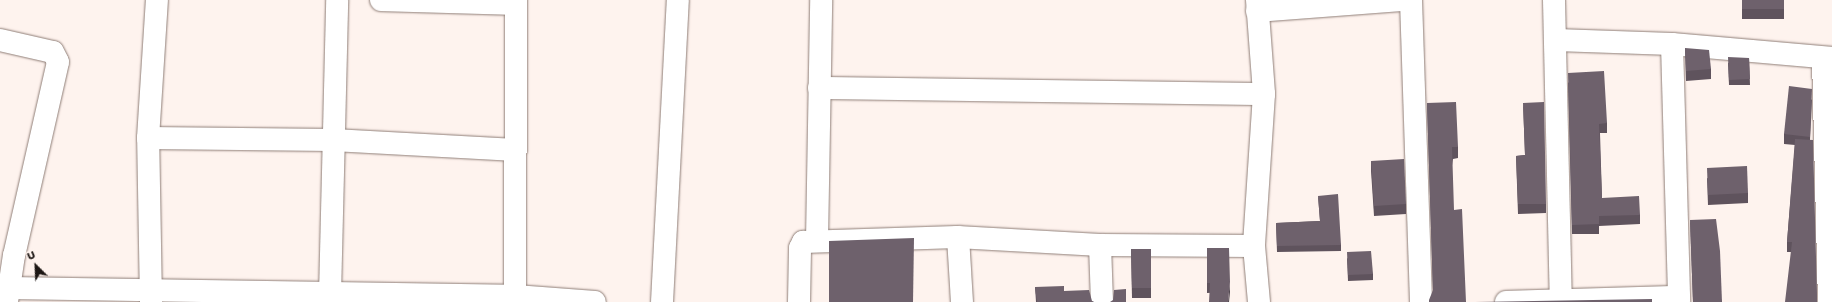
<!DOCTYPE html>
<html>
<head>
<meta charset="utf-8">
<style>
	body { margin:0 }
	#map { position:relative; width:1832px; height:302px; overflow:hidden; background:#fef3ee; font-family:Poppins,sans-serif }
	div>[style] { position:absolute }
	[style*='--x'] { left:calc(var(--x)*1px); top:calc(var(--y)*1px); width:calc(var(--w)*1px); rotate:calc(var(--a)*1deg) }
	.roads { filter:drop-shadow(0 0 1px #8f7e77) drop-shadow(0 0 1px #8f7e77) }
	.minor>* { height:22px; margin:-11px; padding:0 11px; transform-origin:11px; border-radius:11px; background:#fff }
	.wall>* { inset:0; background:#5f535d }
	.shaded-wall>* { inset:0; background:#4d444c }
	.building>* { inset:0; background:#6e616c }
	span { translate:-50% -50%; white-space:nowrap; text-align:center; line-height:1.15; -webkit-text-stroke:4px #fef3ee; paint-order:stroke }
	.north { position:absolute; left:16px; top:246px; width:40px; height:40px; -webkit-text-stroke:3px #fef3ee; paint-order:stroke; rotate:336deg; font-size:11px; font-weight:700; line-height:16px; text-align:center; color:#1d1714 }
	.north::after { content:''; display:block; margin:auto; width:14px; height:18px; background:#1d1714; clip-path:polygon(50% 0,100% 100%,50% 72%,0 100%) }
</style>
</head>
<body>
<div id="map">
	<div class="roads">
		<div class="minor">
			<div style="--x:381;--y:0;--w:135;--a:1.7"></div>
			<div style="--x:1257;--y:0;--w:94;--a:85.7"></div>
			<div style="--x:1264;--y:94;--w:152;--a:93.8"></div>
			<div style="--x:1254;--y:246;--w:56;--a:84.9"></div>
			<div style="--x:1411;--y:0;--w:302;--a:88.1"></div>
			<div style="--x:1554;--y:0;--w:301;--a:88.7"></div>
			<div style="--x:1257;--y:11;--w:147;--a:-4.3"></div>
			<div style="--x:0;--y:40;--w:54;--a:12.8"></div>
			<div style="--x:53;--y:52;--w:11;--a:63"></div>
			<div style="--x:58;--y:62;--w:198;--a:102.8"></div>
			<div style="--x:14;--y:255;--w:48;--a:98.5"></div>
			<div style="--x:1556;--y:40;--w:116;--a:2"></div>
			<div style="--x:1672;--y:44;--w:161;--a:5"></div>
			<div style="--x:1672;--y:44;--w:258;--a:88.4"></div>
			<div style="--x:1823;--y:58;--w:244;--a:88.6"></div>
			<div style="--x:819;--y:88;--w:445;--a:0.8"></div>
			<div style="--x:148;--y:138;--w:185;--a:0.6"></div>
			<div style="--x:333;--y:140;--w:183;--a:3.1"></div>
			<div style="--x:958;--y:237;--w:65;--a:86.5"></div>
			<div style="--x:817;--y:241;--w:241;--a:-89"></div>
			<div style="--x:1100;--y:245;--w:57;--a:88"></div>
			<div style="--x:8;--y:288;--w:507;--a:0.9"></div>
			<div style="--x:515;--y:296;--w:80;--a:4.3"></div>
			<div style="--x:330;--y:295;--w:295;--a:-88.6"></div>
			<div style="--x:151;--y:302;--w:164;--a:-91"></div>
			<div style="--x:148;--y:138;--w:138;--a:-86.3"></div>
			<div style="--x:515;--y:302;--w:302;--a:-89.8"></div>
			<div style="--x:662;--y:302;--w:302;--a:-87"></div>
			<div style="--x:799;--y:302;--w:54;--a:-88.9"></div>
			<div style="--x:800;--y:248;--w:7;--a:-63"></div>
			<div style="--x:803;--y:242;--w:154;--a:-1.9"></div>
			<div style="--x:957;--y:237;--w:143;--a:3.2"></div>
			<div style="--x:1100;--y:245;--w:154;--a:0.4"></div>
			<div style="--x:1506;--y:302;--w:173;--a:-1.7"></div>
		</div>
	</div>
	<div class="wall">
		<div style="clip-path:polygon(1742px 0,1784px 0,1784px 19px,1742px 19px)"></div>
		<div style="clip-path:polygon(1685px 48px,1711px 69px,1711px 79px,1686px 81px)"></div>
		<div style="clip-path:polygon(1749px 58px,1750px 85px,1729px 85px,1728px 63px)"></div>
		<div style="clip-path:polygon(1568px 82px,1607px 123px,1607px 133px,1600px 133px,1602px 198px,1640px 215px,1640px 224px,1599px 226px,1599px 234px,1572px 234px)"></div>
		<div style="clip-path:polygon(1812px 99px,1810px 140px,1817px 302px,1791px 252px,1787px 252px,1787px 242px,1795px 145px,1784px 144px,1784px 134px)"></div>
		<div style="clip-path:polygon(1427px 103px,1458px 147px,1458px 158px,1453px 159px,1433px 291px)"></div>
		<div style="clip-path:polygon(1523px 103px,1546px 204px,1546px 213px,1518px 214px,1516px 156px,1525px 155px)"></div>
		<div style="clip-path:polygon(1371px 161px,1406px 204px,1406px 214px,1374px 216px,1371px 171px)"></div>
		<div style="clip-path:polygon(1707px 178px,1748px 193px,1748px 203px,1708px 205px)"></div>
		<div style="clip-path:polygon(1318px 196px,1341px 245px,1341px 251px,1277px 252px,1276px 223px,1320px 221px)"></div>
		<div style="clip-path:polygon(1690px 220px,1722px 302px,1693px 302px)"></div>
		<div style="clip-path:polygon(1207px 248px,1230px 292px,1207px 293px)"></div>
		<div style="clip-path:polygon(1131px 249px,1151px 249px,1151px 298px,1132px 298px)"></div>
		<div style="clip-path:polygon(1347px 258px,1373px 274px,1373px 280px,1348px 281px)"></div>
		<div style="clip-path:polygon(1035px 287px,1064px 291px,1094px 302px,1036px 302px)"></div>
	</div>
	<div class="shaded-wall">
		<div style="clip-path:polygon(1230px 282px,1230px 292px,1229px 302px,1228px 302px)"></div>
	</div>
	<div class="building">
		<div style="clip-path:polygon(1742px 0,1784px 0,1784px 9px,1742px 9px)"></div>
		<div style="clip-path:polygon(1685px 48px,1709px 50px,1711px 69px,1686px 71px)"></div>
		<div style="clip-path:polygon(1728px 57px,1749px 58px,1750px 79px,1729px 80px)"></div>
		<div style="clip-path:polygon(1604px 71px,1607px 123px,1599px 124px,1602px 198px,1639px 196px,1640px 215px,1599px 216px,1599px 224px,1572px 225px,1568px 73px)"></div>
		<div style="clip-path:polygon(1789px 86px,1812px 89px,1810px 137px,1784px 134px)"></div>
		<div style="clip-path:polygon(1456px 102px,1458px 147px,1452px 147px,1454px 210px,1462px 209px,1466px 302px,1429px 302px,1429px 300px,1433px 290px,1427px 103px)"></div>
		<div style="clip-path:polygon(1544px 102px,1546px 204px,1518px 204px,1516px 156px,1525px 155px,1523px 103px)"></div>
		<div style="clip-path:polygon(1795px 139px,1813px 140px,1817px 296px,1817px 302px,1785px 302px,1792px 242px,1787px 242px)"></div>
		<div style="clip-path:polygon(1404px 159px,1406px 204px,1374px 206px,1371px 161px)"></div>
		<div style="clip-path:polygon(1747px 166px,1748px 193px,1708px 195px,1707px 168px)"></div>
		<div style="clip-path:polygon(1338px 194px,1341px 245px,1277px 246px,1276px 223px,1320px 221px,1318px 196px)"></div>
		<div style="clip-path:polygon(1716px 219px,1720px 251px,1722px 302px,1693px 302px,1690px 220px)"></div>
		<div style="clip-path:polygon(914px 238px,913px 302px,829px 302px,829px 241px)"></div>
		<div style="clip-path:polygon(1207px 248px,1229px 248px,1230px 282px,1228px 302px,1209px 302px,1210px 283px,1207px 283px)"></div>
		<div style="clip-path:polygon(1131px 249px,1151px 249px,1151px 288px,1132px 288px)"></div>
		<div style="clip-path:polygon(1371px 251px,1373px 274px,1348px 275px,1347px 252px)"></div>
		<div style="clip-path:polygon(1064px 286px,1064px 291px,1089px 290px,1092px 301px,1094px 302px,1037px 302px,1035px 287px)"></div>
		<div style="clip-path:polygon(1126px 289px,1126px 302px,1110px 302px,1113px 300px,1114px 290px)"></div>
		<div style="clip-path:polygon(1652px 299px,1652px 302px,1475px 302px)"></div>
	</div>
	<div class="north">U</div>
</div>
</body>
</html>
